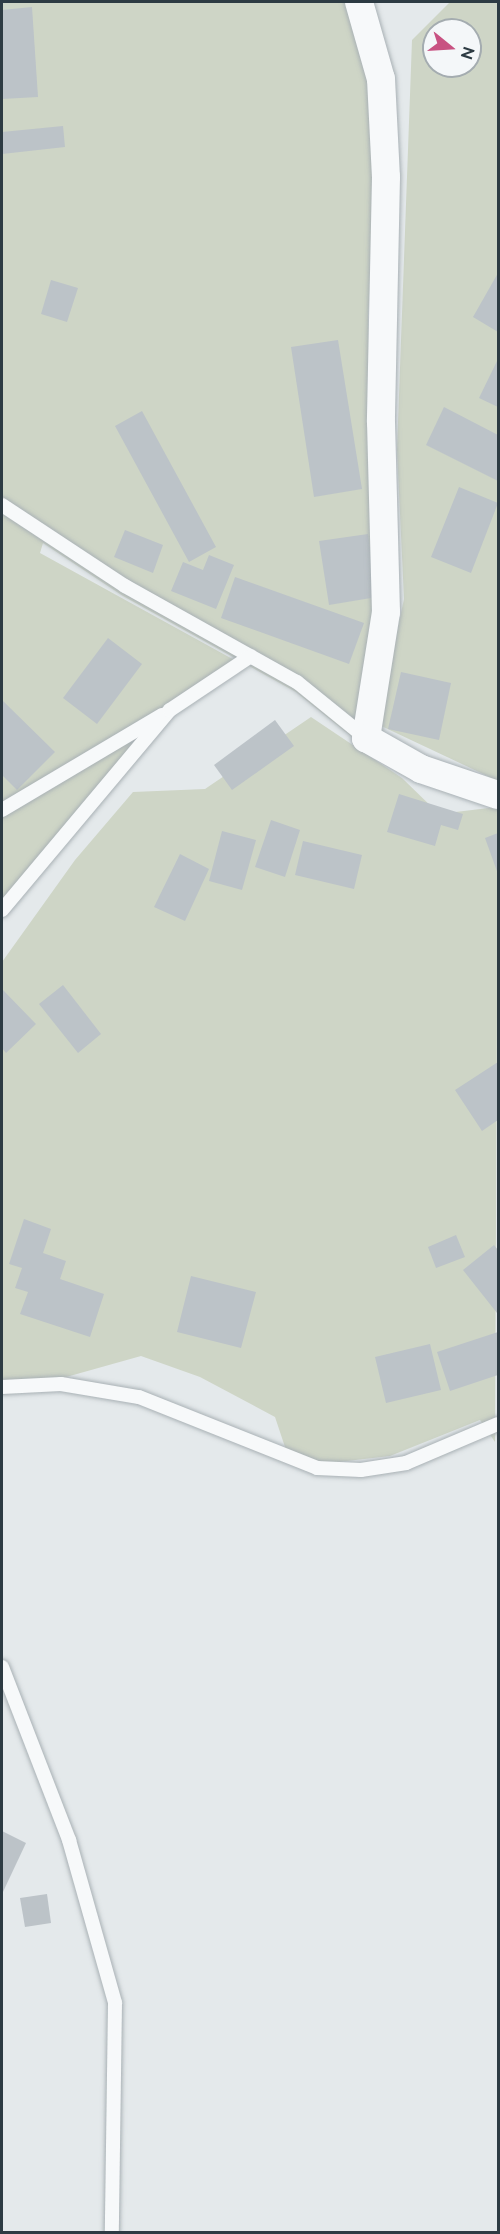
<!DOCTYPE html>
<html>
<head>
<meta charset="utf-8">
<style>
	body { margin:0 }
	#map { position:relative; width:500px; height:2234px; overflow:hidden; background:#e4e9eb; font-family:Raleway,sans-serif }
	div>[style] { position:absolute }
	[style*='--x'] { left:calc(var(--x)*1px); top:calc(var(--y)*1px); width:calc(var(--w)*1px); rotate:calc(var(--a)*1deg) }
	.green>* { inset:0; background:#ced5c6 }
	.building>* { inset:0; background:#bcc3c8 }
	.roads { filter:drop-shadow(0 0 2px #a9b1b5) drop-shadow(0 0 2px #a9b1b5) }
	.lane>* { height:14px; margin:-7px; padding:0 7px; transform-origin:7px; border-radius:7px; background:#f7f9fa }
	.street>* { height:28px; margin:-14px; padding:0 14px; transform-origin:14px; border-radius:14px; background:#f7f9fa }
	span { translate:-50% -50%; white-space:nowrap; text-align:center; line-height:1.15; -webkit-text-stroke:5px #f4f7f9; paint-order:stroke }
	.frame { position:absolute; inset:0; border:3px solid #2d3b43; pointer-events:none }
	.north { position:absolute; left:422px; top:18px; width:60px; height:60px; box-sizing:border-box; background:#f4f7f9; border:2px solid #a4acb0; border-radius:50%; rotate:108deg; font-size:16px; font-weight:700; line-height:24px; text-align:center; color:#2d3b43 }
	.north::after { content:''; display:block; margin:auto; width:21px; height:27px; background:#c85282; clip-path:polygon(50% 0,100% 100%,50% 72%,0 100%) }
</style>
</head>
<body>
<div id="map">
	<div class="green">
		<div style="clip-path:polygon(2px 2px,352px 2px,388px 52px,368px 316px,381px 608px,357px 741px,296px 692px,123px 596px,43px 543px,40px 553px,247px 667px,145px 731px,2px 903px)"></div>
		<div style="clip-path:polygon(evenodd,450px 2px,498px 2px,498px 781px,377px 724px,404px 599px,397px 450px,412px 40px,450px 2px,434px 30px,470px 30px,470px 66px,434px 66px,434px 30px)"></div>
		<div style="clip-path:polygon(311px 717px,402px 778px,439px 814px,497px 807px,498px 797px,495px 1442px,480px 1420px,390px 1456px,321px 1464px,288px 1456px,275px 1417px,200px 1377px,141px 1356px,2px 1395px,2px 962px,75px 860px,133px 792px,205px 789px)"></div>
	</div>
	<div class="building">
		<div style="clip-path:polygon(32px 7px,38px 97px,2px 99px,2px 10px)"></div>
		<div style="clip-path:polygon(63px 126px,65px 147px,2px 154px,2px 132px)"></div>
		<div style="clip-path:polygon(498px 273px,498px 332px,473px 317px)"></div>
		<div style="clip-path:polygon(51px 280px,78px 288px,67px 322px,41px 314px)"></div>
		<div style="clip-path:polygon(338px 340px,362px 489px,314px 497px,291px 347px)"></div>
		<div style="clip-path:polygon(498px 359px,498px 407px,479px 398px)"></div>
		<div style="clip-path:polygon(444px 407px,498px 435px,498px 481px,426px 445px)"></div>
		<div style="clip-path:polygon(142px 411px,216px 547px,189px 562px,115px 426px)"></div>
		<div style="clip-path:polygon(459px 487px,498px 503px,471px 573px,431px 557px)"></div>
		<div style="clip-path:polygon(125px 530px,163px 545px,153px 573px,114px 557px)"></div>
		<div style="clip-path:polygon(368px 534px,377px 597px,329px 605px,319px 541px)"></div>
		<div style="clip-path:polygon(209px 555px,234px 565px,216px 609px,171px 591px,183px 562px,203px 570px)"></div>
		<div style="clip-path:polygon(235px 577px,364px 623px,349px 664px,221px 618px)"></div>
		<div style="clip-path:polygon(108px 638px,142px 664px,97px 724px,63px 698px)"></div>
		<div style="clip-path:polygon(401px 672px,451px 683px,439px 740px,388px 729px)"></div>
		<div style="clip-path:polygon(2px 700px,55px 752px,17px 790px,2px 775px)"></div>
		<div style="clip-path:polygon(275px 720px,294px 746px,232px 790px,214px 765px)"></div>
		<div style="clip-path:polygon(399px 794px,463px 814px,458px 830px,441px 825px,435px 846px,387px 832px)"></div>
		<div style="clip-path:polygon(271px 820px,300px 830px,285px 877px,255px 867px)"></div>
		<div style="clip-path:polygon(222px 831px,256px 840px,242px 890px,209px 881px)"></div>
		<div style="clip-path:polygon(498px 833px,498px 874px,485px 838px)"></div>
		<div style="clip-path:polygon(303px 841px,362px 855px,354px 889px,295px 875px)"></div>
		<div style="clip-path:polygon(180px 854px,209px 869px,185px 921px,154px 907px)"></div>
		<div style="clip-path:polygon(63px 985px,101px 1034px,78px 1053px,39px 1004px)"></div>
		<div style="clip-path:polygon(2px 989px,36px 1024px,6px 1053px,2px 1048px)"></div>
		<div style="clip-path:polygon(498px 1062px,498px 1120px,482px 1131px,455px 1090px)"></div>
		<div style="clip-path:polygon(24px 1219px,51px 1229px,43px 1253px,66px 1261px,60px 1279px,104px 1294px,90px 1337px,20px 1314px,28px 1292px,15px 1288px,22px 1268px,9px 1264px)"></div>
		<div style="clip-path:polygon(456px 1235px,465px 1257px,436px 1268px,428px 1247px)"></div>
		<div style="clip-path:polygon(494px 1245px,498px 1250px,497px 1313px,463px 1270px)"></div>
		<div style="clip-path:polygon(191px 1276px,256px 1292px,241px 1348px,177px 1332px)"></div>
		<div style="clip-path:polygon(498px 1332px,498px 1375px,450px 1391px,437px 1352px)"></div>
		<div style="clip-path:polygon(430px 1344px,441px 1390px,386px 1403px,375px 1357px)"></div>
		<div style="clip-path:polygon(2px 1831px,26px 1843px,2px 1894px)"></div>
		<div style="clip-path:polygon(47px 1894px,51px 1923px,25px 1927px,20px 1898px)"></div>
	</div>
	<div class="roads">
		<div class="lane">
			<div style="--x:2;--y:505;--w:147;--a:33.4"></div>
			<div style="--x:125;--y:586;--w:197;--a:29.2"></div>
			<div style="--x:297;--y:682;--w:89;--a:39.1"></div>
			<div style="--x:2;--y:810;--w:186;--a:-30.7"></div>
			<div style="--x:2;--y:910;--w:261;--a:-50"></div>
			<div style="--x:170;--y:710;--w:97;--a:-33.7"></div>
			<div style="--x:2;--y:1387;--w:59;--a:-2.9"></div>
			<div style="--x:61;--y:1384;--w:79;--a:9.5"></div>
			<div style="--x:139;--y:1397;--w:192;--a:21.7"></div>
			<div style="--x:317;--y:1468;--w:44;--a:2.6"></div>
			<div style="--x:361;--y:1470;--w:46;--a:-8.8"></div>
			<div style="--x:406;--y:1463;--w:100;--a:-23"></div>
			<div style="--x:2;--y:1667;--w:186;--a:68.8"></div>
			<div style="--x:69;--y:1840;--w:169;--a:74.2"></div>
			<div style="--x:115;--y:2003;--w:229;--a:90.8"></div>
		</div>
		<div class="street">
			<div style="--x:359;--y:2;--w:80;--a:74.1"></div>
			<div style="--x:381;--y:79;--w:98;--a:87.1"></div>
			<div style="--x:386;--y:177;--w:245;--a:91.2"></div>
			<div style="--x:381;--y:422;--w:190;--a:88.5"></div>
			<div style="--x:386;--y:612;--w:128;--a:99"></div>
			<div style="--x:366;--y:738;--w:63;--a:29.4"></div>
			<div style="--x:421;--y:769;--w:81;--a:18.7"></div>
		</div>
	</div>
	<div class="frame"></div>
	<div class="north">N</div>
</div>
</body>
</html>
